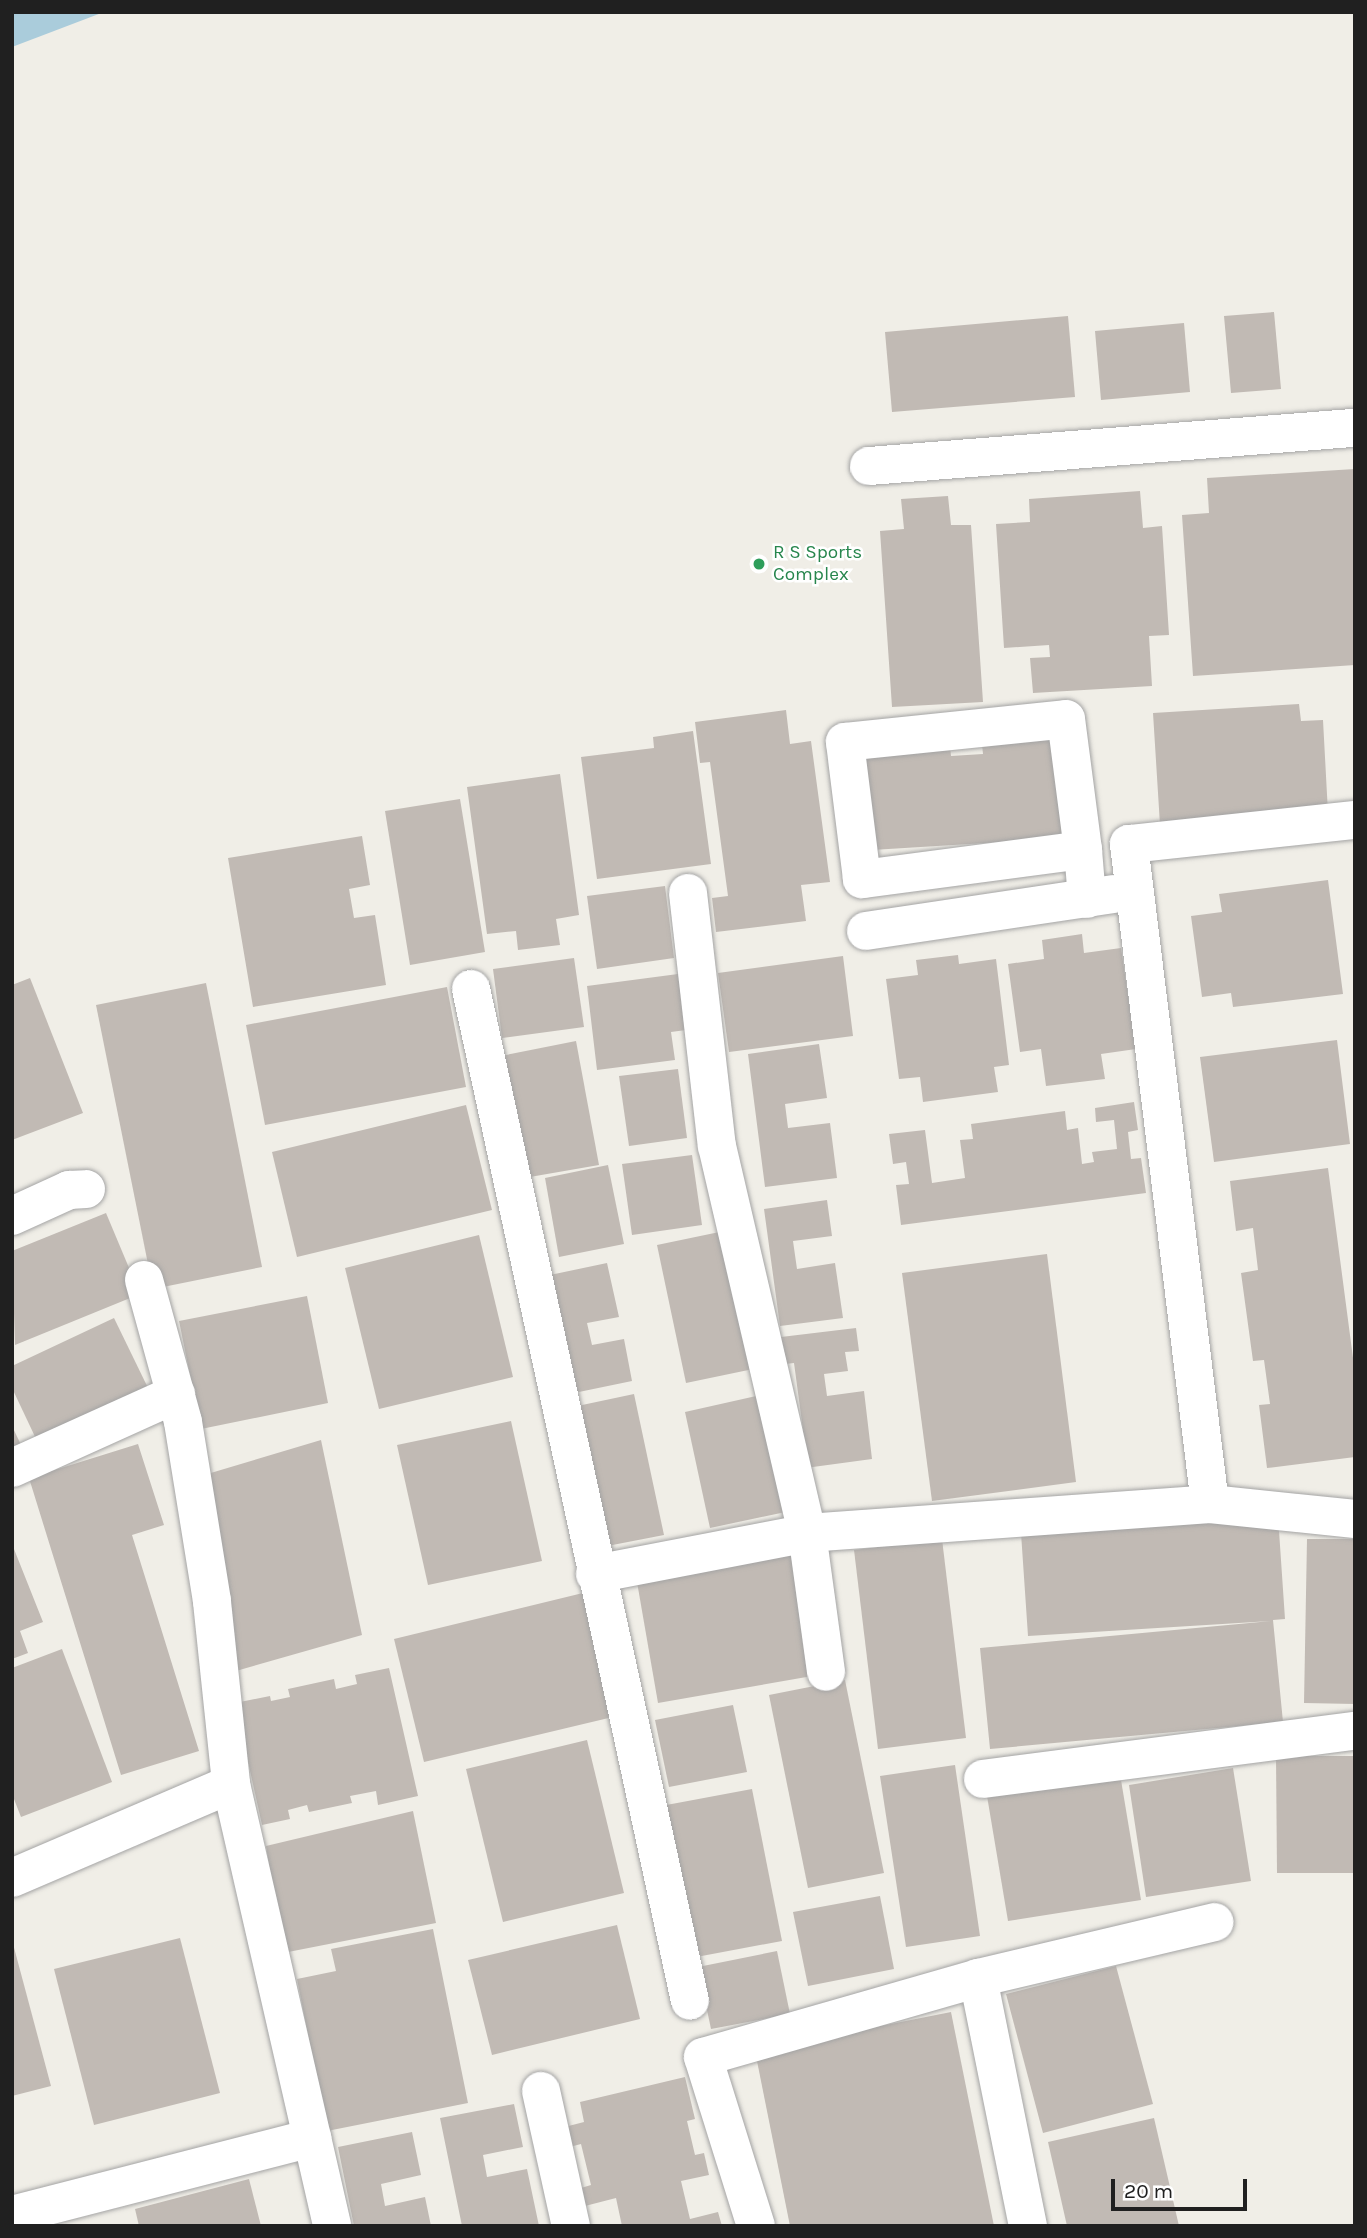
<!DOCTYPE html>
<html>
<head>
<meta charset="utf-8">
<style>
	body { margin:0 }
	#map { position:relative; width:1367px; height:2238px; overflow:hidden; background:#f0eee7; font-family:Karla,sans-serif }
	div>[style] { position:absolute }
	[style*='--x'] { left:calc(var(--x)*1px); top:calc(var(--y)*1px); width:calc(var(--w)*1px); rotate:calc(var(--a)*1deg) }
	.water>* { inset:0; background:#aaccdb }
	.building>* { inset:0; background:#c1bab4 }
	.roads { filter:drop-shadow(0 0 2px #a4a4a4) drop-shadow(0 0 2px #a4a4a4) }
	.minor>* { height:38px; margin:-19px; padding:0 19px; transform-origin:19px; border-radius:19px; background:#fff }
	.dots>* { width:19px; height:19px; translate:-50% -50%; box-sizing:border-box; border:4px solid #fff; border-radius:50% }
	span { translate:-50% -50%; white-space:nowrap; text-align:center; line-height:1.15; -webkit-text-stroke:5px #fff; paint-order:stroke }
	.leisure-label { font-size:19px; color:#27864d }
	.left { translate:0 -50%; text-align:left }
	.frame { position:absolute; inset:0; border:14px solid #202020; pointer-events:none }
	.scale { position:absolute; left:1111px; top:2179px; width:136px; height:32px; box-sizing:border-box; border:4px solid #202020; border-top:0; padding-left:9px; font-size:21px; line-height:24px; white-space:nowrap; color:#202020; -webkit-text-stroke:5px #fff; paint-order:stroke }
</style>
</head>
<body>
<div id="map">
	<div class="water">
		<div style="clip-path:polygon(12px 12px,104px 12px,12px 47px)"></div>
	</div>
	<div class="building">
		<div style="clip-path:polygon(1274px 312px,1281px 389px,1231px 393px,1224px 316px)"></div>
		<div style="clip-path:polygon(1068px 316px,1075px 397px,892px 412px,885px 332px)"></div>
		<div style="clip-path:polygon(1184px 323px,1190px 392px,1101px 400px,1095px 331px)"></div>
		<div style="clip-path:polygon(1355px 469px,1355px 665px,1193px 676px,1182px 515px,1209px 513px,1207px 478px)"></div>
		<div style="clip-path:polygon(1140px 491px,1143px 528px,1162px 526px,1169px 635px,1149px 636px,1152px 686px,1033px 693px,1030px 658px,1050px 657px,1049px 645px,1004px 648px,996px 524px,1030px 522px,1029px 499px)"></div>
		<div style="clip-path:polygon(948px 496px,951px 525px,971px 525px,983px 702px,892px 707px,880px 531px,904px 529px,901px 499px)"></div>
		<div style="clip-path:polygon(1299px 704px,1301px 721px,1323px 720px,1328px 813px,1160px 825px,1153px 713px)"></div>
		<div style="clip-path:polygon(786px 710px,790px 744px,811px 741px,830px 882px,801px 885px,806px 921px,716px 932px,712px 898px,728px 896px,710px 762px,700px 763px,695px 722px)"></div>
		<div style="clip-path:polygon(1057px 730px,1064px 838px,872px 850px,865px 743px,949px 737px,951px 756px,983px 754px,981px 735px)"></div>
		<div style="clip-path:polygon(693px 731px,711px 864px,597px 879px,581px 757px,654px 748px,653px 737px)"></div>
		<div style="clip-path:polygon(560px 774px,579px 915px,556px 919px,560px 945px,518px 950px,516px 931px,487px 934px,467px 787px)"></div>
		<div style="clip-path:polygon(460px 799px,485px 952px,410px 965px,385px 811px)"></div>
		<div style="clip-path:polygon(362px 836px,370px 885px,349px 889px,354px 918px,375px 915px,386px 985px,253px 1007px,228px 858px)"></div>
		<div style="clip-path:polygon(1328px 880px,1343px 994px,1233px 1007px,1231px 993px,1202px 997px,1191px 916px,1222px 912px,1219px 894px)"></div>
		<div style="clip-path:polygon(665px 886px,674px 958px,597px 969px,587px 896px)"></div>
		<div style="clip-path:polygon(1082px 934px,1084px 953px,1121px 948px,1136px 1049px,1101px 1054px,1105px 1079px,1046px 1086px,1041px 1049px,1020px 1052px,1008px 964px,1044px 959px,1042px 940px)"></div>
		<div style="clip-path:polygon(958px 955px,959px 964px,996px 959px,1009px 1065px,994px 1067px,998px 1092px,923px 1102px,920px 1077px,899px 1079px,886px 979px,918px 975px,916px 960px)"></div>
		<div style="clip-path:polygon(843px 956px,853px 1036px,729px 1052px,718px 973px)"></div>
		<div style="clip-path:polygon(574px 958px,584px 1027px,502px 1038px,493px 969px)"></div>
		<div style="clip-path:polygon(678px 974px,686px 1030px,671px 1032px,675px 1060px,597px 1070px,587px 986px)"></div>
		<div style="clip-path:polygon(30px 978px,83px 1113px,12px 1140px,12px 985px)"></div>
		<div style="clip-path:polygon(206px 983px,262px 1267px,153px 1289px,96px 1005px)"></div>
		<div style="clip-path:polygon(447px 987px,466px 1087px,265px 1125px,246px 1025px)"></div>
		<div style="clip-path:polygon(1337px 1040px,1350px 1144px,1214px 1162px,1200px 1057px)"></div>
		<div style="clip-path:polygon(576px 1041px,599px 1165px,524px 1178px,501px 1056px)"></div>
		<div style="clip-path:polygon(819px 1044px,827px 1098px,785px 1104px,788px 1128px,830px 1123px,837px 1178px,765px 1187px,748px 1054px)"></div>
		<div style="clip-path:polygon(678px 1069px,687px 1138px,629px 1146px,619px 1076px)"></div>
		<div style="clip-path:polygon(1134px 1102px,1138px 1130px,1128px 1132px,1131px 1159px,1141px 1158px,1146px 1193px,901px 1225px,896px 1185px,909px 1184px,906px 1162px,893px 1164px,889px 1134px,925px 1130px,932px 1183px,965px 1178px,960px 1140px,973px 1139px,971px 1124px,1065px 1111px,1067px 1130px,1078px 1128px,1082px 1164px,1094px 1162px,1092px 1152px,1117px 1149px,1114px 1120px,1096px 1122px,1095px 1108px)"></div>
		<div style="clip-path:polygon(466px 1105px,492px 1210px,297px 1257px,272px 1152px)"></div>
		<div style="clip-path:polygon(692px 1155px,702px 1225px,632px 1235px,622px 1164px)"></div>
		<div style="clip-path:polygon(608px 1165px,624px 1244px,559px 1257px,545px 1178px)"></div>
		<div style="clip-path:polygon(1328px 1168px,1355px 1373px,1355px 1457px,1267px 1468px,1259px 1405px,1270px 1404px,1264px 1360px,1253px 1361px,1241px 1273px,1258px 1270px,1253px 1228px,1236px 1231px,1230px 1181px)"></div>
		<div style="clip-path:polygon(827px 1200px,832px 1236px,793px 1241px,797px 1269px,835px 1263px,843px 1318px,780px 1326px,764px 1209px)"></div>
		<div style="clip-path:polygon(106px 1213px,140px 1294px,15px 1345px,12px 1251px)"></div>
		<div style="clip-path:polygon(729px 1230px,758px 1368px,686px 1383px,657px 1245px)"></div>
		<div style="clip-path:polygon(479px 1235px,513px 1377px,379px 1409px,345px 1268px)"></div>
		<div style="clip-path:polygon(1047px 1254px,1076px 1482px,932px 1501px,902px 1273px)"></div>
		<div style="clip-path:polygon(607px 1263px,619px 1317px,587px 1323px,592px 1345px,624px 1339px,632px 1381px,574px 1393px,550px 1275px)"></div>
		<div style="clip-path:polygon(307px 1296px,328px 1403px,201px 1429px,179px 1321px)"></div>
		<div style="clip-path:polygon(114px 1318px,149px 1390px,38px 1443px,12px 1388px,12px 1366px)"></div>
		<div style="clip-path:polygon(856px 1328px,859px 1351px,845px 1352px,848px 1371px,824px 1374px,827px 1396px,864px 1391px,872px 1459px,798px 1469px,803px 1430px,794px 1363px,785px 1364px,781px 1337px)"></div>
		<div style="clip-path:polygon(770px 1393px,795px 1510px,710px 1528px,685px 1412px)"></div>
		<div style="clip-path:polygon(634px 1394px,664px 1535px,597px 1548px,568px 1408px)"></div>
		<div style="clip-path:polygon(511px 1421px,542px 1561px,428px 1585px,397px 1445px)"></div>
		<div style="clip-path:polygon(12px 1426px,22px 1447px,12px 1451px)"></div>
		<div style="clip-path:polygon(321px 1440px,362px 1635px,236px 1671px,204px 1475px)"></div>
		<div style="clip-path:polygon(138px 1444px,164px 1525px,132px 1535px,199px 1751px,121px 1775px,29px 1478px)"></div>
		<div style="clip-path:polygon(1278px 1516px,1285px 1619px,1273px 1620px,1283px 1722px,990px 1749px,980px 1648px,1271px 1621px,1028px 1636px,1021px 1533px)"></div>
		<div style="clip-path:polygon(942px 1539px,966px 1738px,878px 1749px,854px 1550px)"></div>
		<div style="clip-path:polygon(1307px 1539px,1355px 1539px,1355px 1704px,1304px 1703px)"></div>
		<div style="clip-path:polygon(12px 1544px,43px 1622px,20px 1631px,28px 1653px,12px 1659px)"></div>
		<div style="clip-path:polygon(797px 1554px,818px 1675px,658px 1703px,637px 1582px)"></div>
		<div style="clip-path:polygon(587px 1592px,617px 1716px,424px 1762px,394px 1639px)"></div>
		<div style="clip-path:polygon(62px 1649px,112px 1782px,21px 1817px,12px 1794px,12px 1668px)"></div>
		<div style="clip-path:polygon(389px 1668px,418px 1796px,378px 1805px,376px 1791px,350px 1796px,352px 1803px,309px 1812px,307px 1805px,288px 1810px,290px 1819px,262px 1825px,235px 1703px,270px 1696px,271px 1701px,290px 1697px,288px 1689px,334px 1679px,336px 1689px,357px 1684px,355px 1675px)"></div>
		<div style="clip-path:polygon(845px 1680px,884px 1873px,808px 1888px,769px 1695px)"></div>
		<div style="clip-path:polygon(733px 1705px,747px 1772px,669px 1787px,655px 1720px)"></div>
		<div style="clip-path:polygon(587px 1740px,624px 1893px,503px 1922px,466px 1769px)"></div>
		<div style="clip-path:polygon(1276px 1756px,1355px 1756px,1355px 1873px,1277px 1873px)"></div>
		<div style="clip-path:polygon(955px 1765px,980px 1936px,906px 1947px,880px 1776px)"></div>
		<div style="clip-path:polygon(1233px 1768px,1251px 1881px,1146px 1897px,1129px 1785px)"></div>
		<div style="clip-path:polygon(1120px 1774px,1141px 1900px,1008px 1921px,987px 1796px)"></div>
		<div style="clip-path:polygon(752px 1789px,782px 1941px,691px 1958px,661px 1806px)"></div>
		<div style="clip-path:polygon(413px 1811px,436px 1923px,283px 1953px,266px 1846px)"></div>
		<div style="clip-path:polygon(880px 1896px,894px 1969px,808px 1986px,793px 1912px)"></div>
		<div style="clip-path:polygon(617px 1925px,640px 2019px,492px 2055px,468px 1960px)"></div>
		<div style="clip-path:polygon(433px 1929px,468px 2103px,327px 2131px,297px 1979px,336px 1971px,331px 1949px)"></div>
		<div style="clip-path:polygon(180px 1938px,220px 2093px,94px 2125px,54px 1969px)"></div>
		<div style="clip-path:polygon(12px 1940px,51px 2086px,12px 2096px)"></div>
		<div style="clip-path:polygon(777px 1951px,790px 2014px,711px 2029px,698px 1967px)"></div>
		<div style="clip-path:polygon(1116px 1966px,1153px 2104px,1043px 2133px,1006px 1994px)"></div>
		<div style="clip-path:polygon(951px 2012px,994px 2226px,790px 2226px,755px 2051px)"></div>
		<div style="clip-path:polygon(685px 2077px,695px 2119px,687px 2121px,695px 2155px,704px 2153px,709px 2175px,681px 2181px,690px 2219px,718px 2212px,722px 2226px,622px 2226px,616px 2198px,585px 2206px,581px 2188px,591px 2185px,581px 2144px,558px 2150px,553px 2130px,584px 2122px,580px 2102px)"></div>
		<div style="clip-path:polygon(514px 2104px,523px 2147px,483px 2155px,487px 2177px,527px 2169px,539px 2226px,462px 2226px,440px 2118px)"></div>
		<div style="clip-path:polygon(1154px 2118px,1179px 2226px,1067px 2226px,1048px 2142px)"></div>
		<div style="clip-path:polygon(412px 2132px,421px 2175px,381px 2184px,385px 2206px,425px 2197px,431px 2226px,354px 2226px,338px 2147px)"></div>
		<div style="clip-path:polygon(249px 2179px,261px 2226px,139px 2226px,135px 2209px)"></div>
	</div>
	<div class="roads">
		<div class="minor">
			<div style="--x:869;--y:466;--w:487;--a:-4.5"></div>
			<div style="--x:1083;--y:850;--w:223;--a:172.5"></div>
			<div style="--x:862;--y:879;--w:138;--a:-97.1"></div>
			<div style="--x:845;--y:742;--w:222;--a:-5.9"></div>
			<div style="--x:1066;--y:719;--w:132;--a:82.6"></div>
			<div style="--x:1083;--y:850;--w:49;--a:85.3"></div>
			<div style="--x:688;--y:893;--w:255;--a:83.5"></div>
			<div style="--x:717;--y:1146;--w:397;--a:76.9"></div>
			<div style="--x:807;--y:1533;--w:140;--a:82.2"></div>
			<div style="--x:866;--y:931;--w:250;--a:-8.5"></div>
			<div style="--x:471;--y:989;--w:1035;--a:77.79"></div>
			<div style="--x:12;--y:1216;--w:63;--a:-24.5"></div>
			<div style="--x:69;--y:1190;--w:17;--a:-3"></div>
			<div style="--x:144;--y:1280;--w:147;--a:74.6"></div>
			<div style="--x:183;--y:1422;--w:182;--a:80.8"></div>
			<div style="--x:212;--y:1602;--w:183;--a:84"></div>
			<div style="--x:231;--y:1784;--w:453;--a:77.1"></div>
			<div style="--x:12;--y:1468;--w:180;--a:-24.3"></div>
			<div style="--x:1210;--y:1504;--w:665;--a:-97"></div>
			<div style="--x:1129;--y:844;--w:227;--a:-6.1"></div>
			<div style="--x:595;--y:1574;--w:216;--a:-10.9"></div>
			<div style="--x:807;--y:1533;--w:404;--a:-4.1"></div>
			<div style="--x:1210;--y:1504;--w:146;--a:5.9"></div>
			<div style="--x:983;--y:1779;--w:375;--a:-7.4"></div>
			<div style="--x:12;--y:1878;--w:238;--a:-23.2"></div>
			<div style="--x:978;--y:1978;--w:253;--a:78.6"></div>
			<div style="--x:541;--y:2091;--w:138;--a:77.5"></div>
			<div style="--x:12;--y:2215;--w:310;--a:-14.4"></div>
			<div style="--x:756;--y:2226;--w:177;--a:-107.4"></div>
			<div style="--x:703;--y:2057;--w:286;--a:-16"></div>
			<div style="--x:978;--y:1978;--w:243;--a:-13.3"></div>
		</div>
	</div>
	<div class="dots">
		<div style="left:759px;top:564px;background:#2e9e5b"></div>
	</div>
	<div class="leisure-label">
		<span class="left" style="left:773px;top:564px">R S Sports<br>Complex</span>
	</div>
	<div class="frame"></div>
	<div class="scale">20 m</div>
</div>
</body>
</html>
